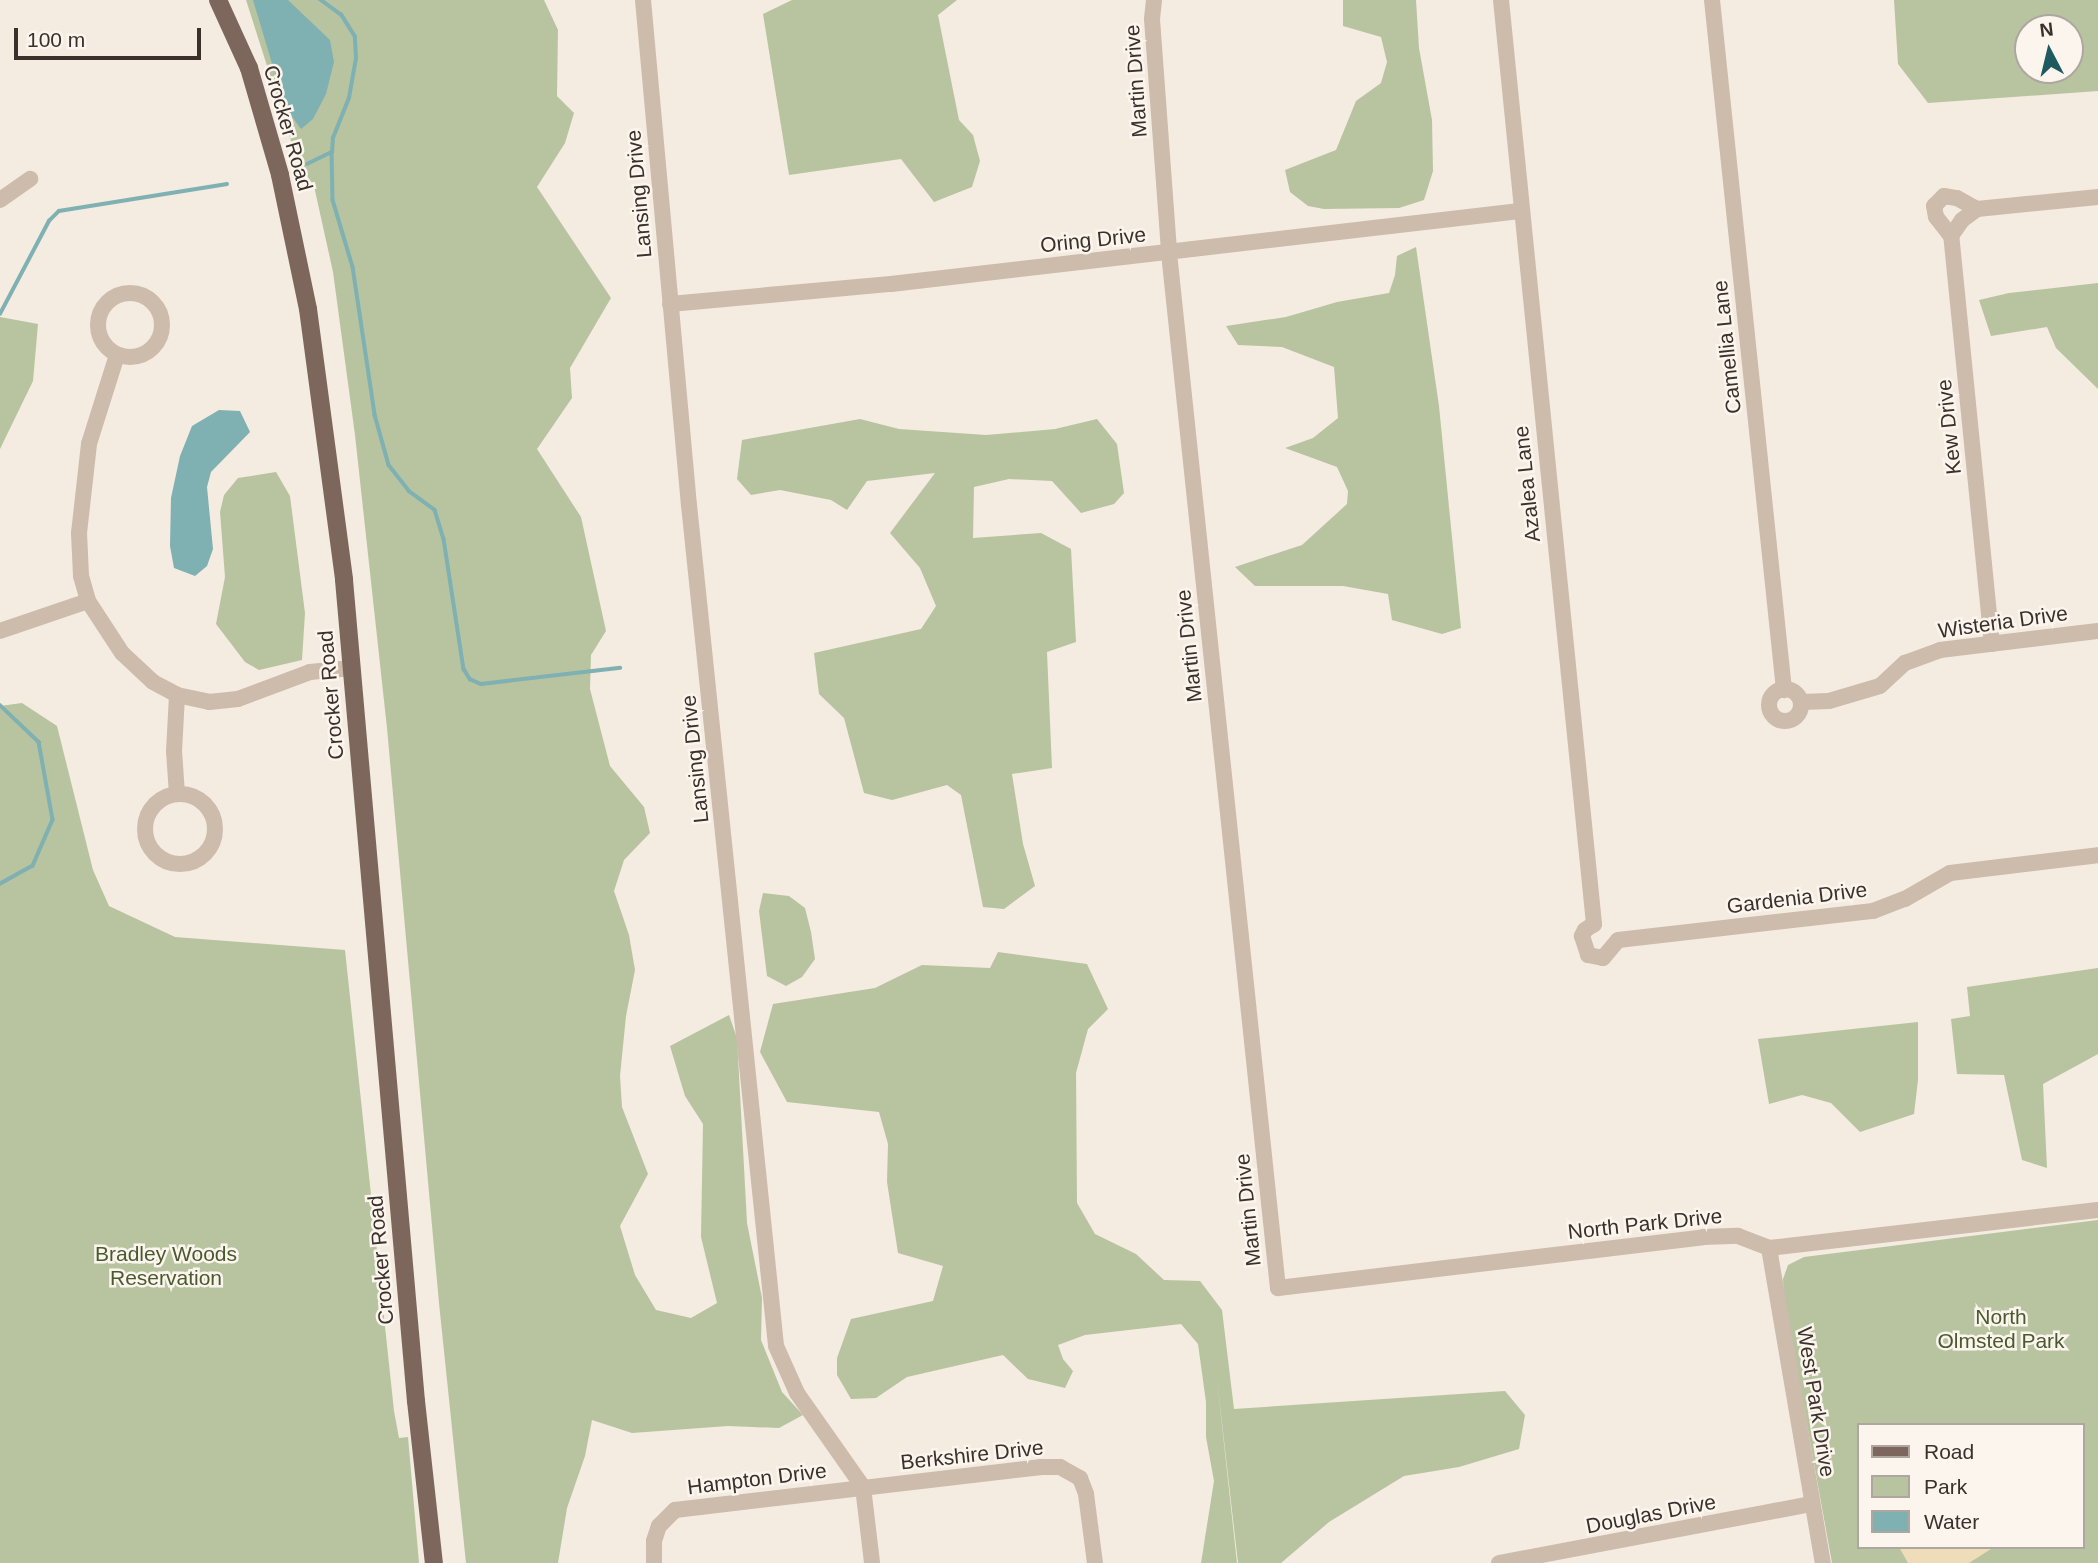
<!DOCTYPE html>
<html>
<head>
<meta charset="utf-8">
<style>
	body { margin:0 }
	#map { position:relative; width:2098px; height:1563px; overflow:hidden; background:#f4ebe1; font-family:Helvetica,sans-serif }
	div>[style] { position:absolute }
	[style*='--x'] { left:calc(var(--x)*1px); top:calc(var(--y)*1px); width:calc(var(--w)*1px); rotate:calc(var(--a)*1deg) }
	.green>* { inset:0; background:#b8c4a0 }
	.sand>* { inset:0; background:#efdcb8 }
	.water>* { inset:0; background:#7fb0b2 }
	.stream>* { height:3.5px; margin:-1.75px; padding:0 1.75px; transform-origin:1.75px; border-radius:1.75px; background:#7fb0b2 }
	.street>* { height:16px; margin:-8px; padding:0 8px; transform-origin:8px; border-radius:8px; background:#cdbbac }
	.street>.ring { margin:-8px; padding:0; box-sizing:content-box; background:none; border:16px solid #cdbbac; border-radius:50% }
	.primary>* { height:18px; margin:-9px; padding:0 9px; transform-origin:9px; border-radius:9px; background:#7d675c }
	span { translate:-50% -50%; white-space:nowrap; text-align:center; line-height:1.15; -webkit-text-stroke:5px #fbf5ee; paint-order:stroke }
	.street-label { font-size:21px; color:#3b302b }
	.park-label { font-size:21px; color:#4a5a2e }
	.legend { position:absolute; left:1857px; top:1423px; width:228px; height:126px; box-sizing:border-box; background:#fbf5ee; border:2px solid #aea6a0; margin:0; padding:9px 12px; list-style:none; font-size:21px; color:#3b302b }
	.legend li { display:flex; align-items:center; gap:14px; height:35px }
	.legend b { width:35px; border:2px solid #aea6a0 }
	.north { position:absolute; left:2014px; top:14px; width:70px; height:70px; box-sizing:border-box; background:#fbf5ee; border:2px solid #aea6a0; border-radius:50%; rotate:353deg; font-size:19px; font-weight:700; line-height:28px; text-align:center; color:#3b302b }
	.north::after { content:''; display:block; margin:auto; width:24px; height:32px; background:#1f5a5e; clip-path:polygon(50% 0,100% 100%,50% 72%,0 100%) }
	.scale { position:absolute; left:14px; top:28px; width:187px; height:32px; box-sizing:border-box; border:4px solid #3b302b; border-top:0; padding-left:9px; font-size:21px; line-height:24px; white-space:nowrap; color:#3b302b; -webkit-text-stroke:5px #fbf5ee; paint-order:stroke }
</style>
</head>
<body>
<div id="map">
	<div class="green">
		<div style="clip-path:polygon(246px 0,544px 0,558px 30px,557px 96px,574px 113px,565px 143px,537px 187px,611px 298px,570px 368px,572px 398px,537px 449px,581px 517px,606px 631px,591px 655px,590px 689px,610px 766px,644px 807px,650px 833px,624px 860px,614px 891px,629px 935px,635px 970px,626px 1016px,620px 1076px,622px 1107px,648px 1174px,620px 1226px,635px 1275px,656px 1310px,691px 1318px,717px 1303px,701px 1237px,703px 1124px,685px 1096px,670px 1046px,729px 1015px,737px 1038px,747px 1223px,762px 1298px,761px 1340px,782px 1392px,803px 1415px,779px 1428px,728px 1426px,632px 1433px,592px 1420px,585px 1456px,567px 1508px,558px 1563px,466px 1563px,439px 1303px,387px 728px,355px 435px,333px 272px,314px 186px,298px 163px)"></div>
		<div style="clip-path:polygon(792px 0,957px 0,938px 15px,959px 120px,973px 135px,980px 161px,972px 187px,934px 202px,901px 159px,789px 175px,763px 14px)"></div>
		<div style="clip-path:polygon(1343px 0,1416px 0,1419px 48px,1432px 120px,1433px 171px,1424px 200px,1399px 208px,1324px 209px,1308px 206px,1290px 192px,1285px 170px,1336px 150px,1356px 101px,1381px 83px,1387px 62px,1381px 37px,1343px 26px)"></div>
		<div style="clip-path:polygon(evenodd,1894px 0,2098px 0,2098px 91px,1928px 103px,1898px 64px,1894px 0,2028px 28px,2070px 28px,2070px 70px,2028px 70px,2028px 28px)"></div>
		<div style="clip-path:polygon(1416px 247px,1439px 406px,1461px 628px,1442px 634px,1392px 620px,1388px 594px,1343px 586px,1255px 586px,1235px 567px,1302px 545px,1347px 504px,1348px 491px,1337px 467px,1285px 448px,1313px 438px,1338px 418px,1334px 367px,1282px 347px,1238px 345px,1226px 326px,1286px 317px,1337px 302px,1389px 293px,1395px 275px,1397px 256px)"></div>
		<div style="clip-path:polygon(2098px 283px,2098px 389px,2056px 348px,2047px 327px,1991px 336px,1979px 300px,2009px 293px)"></div>
		<div style="clip-path:polygon(0 317px,38px 324px,33px 381px,0 449px)"></div>
		<div style="clip-path:polygon(860px 419px,899px 429px,986px 435px,1055px 429px,1097px 419px,1117px 444px,1124px 493px,1114px 504px,1081px 513px,1052px 481px,1009px 479px,974px 487px,973px 538px,1041px 533px,1071px 549px,1076px 642px,1047px 652px,1052px 768px,1012px 774px,1023px 844px,1035px 886px,1004px 909px,983px 907px,961px 795px,947px 785px,892px 800px,864px 793px,844px 718px,819px 694px,814px 653px,921px 629px,936px 606px,920px 568px,890px 533px,935px 473px,867px 481px,847px 510px,831px 500px,780px 490px,751px 495px,737px 479px,742px 440px)"></div>
		<div style="clip-path:polygon(276px 472px,290px 496px,305px 613px,302px 660px,259px 670px,245px 662px,216px 624px,225px 577px,220px 512px,224px 495px,238px 478px)"></div>
		<div style="clip-path:polygon(22px 703px,57px 726px,93px 870px,109px 906px,175px 937px,345px 950px,394px 1411px,399px 1438px,408px 1437px,419px 1563px,0 1563px,0 706px)"></div>
		<div style="clip-path:polygon(763px 893px,789px 896px,805px 908px,811px 932px,815px 959px,802px 977px,786px 986px,767px 976px,759px 911px)"></div>
		<div style="clip-path:polygon(998px 952px,1087px 964px,1108px 1009px,1088px 1029px,1076px 1073px,1077px 1203px,1095px 1234px,1136px 1254px,1164px 1280px,1200px 1281px,1222px 1310px,1234px 1409px,1505px 1391px,1525px 1415px,1519px 1449px,1459px 1467px,1404px 1476px,1329px 1522px,1281px 1563px,1238px 1563px,1217px 1379px,1237px 1563px,1201px 1563px,1214px 1481px,1206px 1437px,1206px 1402px,1198px 1344px,1181px 1324px,1085px 1335px,1058px 1345px,1063px 1359px,1073px 1371px,1065px 1388px,1028px 1379px,1003px 1355px,907px 1377px,876px 1398px,851px 1399px,837px 1375px,837px 1358px,851px 1319px,933px 1301px,943px 1266px,898px 1253px,887px 1182px,888px 1144px,879px 1112px,787px 1102px,760px 1052px,773px 1004px,875px 988px,922px 965px,990px 968px)"></div>
		<div style="clip-path:polygon(2098px 968px,2098px 1054px,2043px 1084px,2047px 1168px,2022px 1160px,2004px 1075px,1957px 1074px,1951px 1019px,1970px 1016px,1967px 987px)"></div>
		<div style="clip-path:polygon(1918px 1022px,1918px 1080px,1914px 1114px,1860px 1132px,1831px 1103px,1802px 1095px,1769px 1104px,1758px 1039px)"></div>
		<div style="clip-path:polygon(evenodd,2098px 1220px,2098px 1563px,1832px 1563px,1784px 1297px,1783px 1279px,1788px 1265px,1804px 1257px,2098px 1220px,1858px 1425px,2082px 1425px,2082px 1547px,1858px 1547px,1858px 1425px)"></div>
	</div>
	<div class="sand">
		<div style="clip-path:polygon(1899px 1547px,1994px 1547px,1969px 1563px,1908px 1563px)"></div>
	</div>
	<div class="water">
		<div style="clip-path:polygon(253px 0,288px 0,330px 40px,334px 62px,326px 94px,313px 119px,301px 129px,285px 107px)"></div>
		<div style="clip-path:polygon(219px 410px,240px 411px,250px 432px,211px 472px,207px 487px,213px 549px,207px 566px,195px 576px,174px 568px,170px 546px,171px 498px,180px 456px,192px 426px)"></div>
	</div>
	<div class="stream">
		<div style="--x:332;--y:152;--w:48;--a:88.8"></div>
		<div style="--x:333;--y:200;--w:70;--a:73.4"></div>
		<div style="--x:353;--y:267;--w:150;--a:81.5"></div>
		<div style="--x:375;--y:415;--w:52;--a:74.4"></div>
		<div style="--x:389;--y:465;--w:33;--a:52"></div>
		<div style="--x:409;--y:491;--w:32;--a:36"></div>
		<div style="--x:435;--y:510;--w:30;--a:73"></div>
		<div style="--x:444;--y:539;--w:132;--a:81.3"></div>
		<div style="--x:464;--y:669;--w:12;--a:59"></div>
		<div style="--x:470;--y:679;--w:12;--a:24"></div>
		<div style="--x:481;--y:684;--w:140;--a:-6.6"></div>
		<div style="--x:307;--y:164;--w:28;--a:-26"></div>
		<div style="--x:332;--y:152;--w:14;--a:-86"></div>
		<div style="--x:333;--y:138;--w:43;--a:-68.2"></div>
		<div style="--x:349;--y:98;--w:40;--a:-80"></div>
		<div style="--x:356;--y:59;--w:22;--a:-93"></div>
		<div style="--x:355;--y:37;--w:26;--a:-122"></div>
		<div style="--x:341;--y:15;--w:26;--a:-144"></div>
		<div style="--x:0;--y:314;--w:105;--a:-62.2"></div>
		<div style="--x:49;--y:221;--w:14;--a:-45"></div>
		<div style="--x:59;--y:211;--w:170;--a:-9.1"></div>
		<div style="--x:0;--y:705;--w:54;--a:43.5"></div>
		<div style="--x:39;--y:742;--w:79;--a:79.8"></div>
		<div style="--x:53;--y:820;--w:50;--a:113.5"></div>
		<div style="--x:33;--y:866;--w:38;--a:151"></div>
	</div>
	<div class="street">
		<div style="--x:643;--y:0;--w:507;--a:84.8"></div>
		<div style="--x:689;--y:505;--w:845;--a:84.09"></div>
		<div style="--x:776;--y:1346;--w:51;--a:65.9"></div>
		<div style="--x:797;--y:1393;--w:115;--a:54.9"></div>
		<div style="--x:863;--y:1487;--w:77;--a:83.2"></div>
		<div style="--x:1154;--y:0;--w:19;--a:96"></div>
		<div style="--x:1152;--y:19;--w:235;--a:85.8"></div>
		<div style="--x:1169;--y:253;--w:1041;--a:83.99"></div>
		<div style="--x:1278;--y:1288;--w:428;--a:-6.8"></div>
		<div style="--x:1703;--y:1237;--w:35;--a:-2"></div>
		<div style="--x:1738;--y:1236;--w:33;--a:21"></div>
		<div style="--x:1769;--y:1248;--w:331;--a:-6.6"></div>
		<div style="--x:1501;--y:0;--w:929;--a:84.25"></div>
		<div style="--x:1594;--y:924;--w:11;--a:146"></div>
		<div style="--x:1585;--y:930;--w:7;--a:117"></div>
		<div style="--x:1582;--y:936;--w:20;--a:72"></div>
		<div style="--x:1588;--y:955;--w:15;--a:11"></div>
		<div style="--x:1603;--y:958;--w:23;--a:-50"></div>
		<div style="--x:1618;--y:940;--w:257;--a:-6.5"></div>
		<div style="--x:1873;--y:911;--w:34;--a:-21"></div>
		<div style="--x:1905;--y:899;--w:52;--a:-30"></div>
		<div style="--x:1950;--y:873;--w:149;--a:-6.9"></div>
		<div style="--x:1712;--y:0;--w:694;--a:84.04"></div>
		<div style="--x:0;--y:200;--w:37;--a:-35"></div>
		<div style="--x:1951;--y:236;--w:19;--a:-55"></div>
		<div style="--x:1962;--y:220;--w:19;--a:-36"></div>
		<div class="ring" style="left:98px;top:293px;width:48px;height:48px"></div>
		<div style="--x:670;--y:304;--w:222;--a:-5.2"></div>
		<div style="--x:891;--y:284;--w:633;--a:-6.62"></div>
		<div style="--x:117;--y:355;--w:93;--a:107.5"></div>
		<div style="--x:89;--y:444;--w:90;--a:96.4"></div>
		<div style="--x:79;--y:533;--w:43;--a:87.3"></div>
		<div style="--x:81;--y:576;--w:26;--a:74"></div>
		<div style="--x:88;--y:601;--w:62;--a:56.8"></div>
		<div style="--x:122;--y:653;--w:42;--a:43.1"></div>
		<div style="--x:153;--y:682;--w:27;--a:28"></div>
		<div style="--x:177;--y:695;--w:33;--a:12"></div>
		<div style="--x:209;--y:702;--w:29;--a:-6"></div>
		<div style="--x:238;--y:699;--w:77;--a:-20.6"></div>
		<div style="--x:310;--y:672;--w:42;--a:-5.4"></div>
		<div style="--x:0;--y:631;--w:93;--a:-18.8"></div>
		<div style="--x:1992;--y:644;--w:410;--a:-95.7"></div>
		<div style="--x:1951;--y:236;--w:24;--a:-128"></div>
		<div style="--x:1936;--y:217;--w:11;--a:-100"></div>
		<div style="--x:1934;--y:206;--w:14;--a:-45"></div>
		<div style="--x:1944;--y:196;--w:13;--a:9"></div>
		<div style="--x:1957;--y:198;--w:23;--a:29"></div>
		<div style="--x:1977;--y:209;--w:122;--a:-5.7"></div>
		<div class="ring" style="left:1769px;top:689px;width:16px;height:16px"></div>
		<div style="--x:1801;--y:702;--w:28;--a:-2"></div>
		<div style="--x:1829;--y:701;--w:53;--a:-16.4"></div>
		<div style="--x:1880;--y:686;--w:34;--a:-43"></div>
		<div style="--x:1905;--y:663;--w:37;--a:-20"></div>
		<div style="--x:1940;--y:650;--w:159;--a:-6.9"></div>
		<div style="--x:177;--y:794;--w:43;--a:-94"></div>
		<div style="--x:174;--y:751;--w:56;--a:-86.9"></div>
		<div class="ring" style="left:145px;top:794px;width:54px;height:54px"></div>
		<div style="--x:1769;--y:1248;--w:320;--a:80.3"></div>
		<div style="--x:654;--y:1563;--w:22;--a:-90"></div>
		<div style="--x:654;--y:1541;--w:16;--a:-72"></div>
		<div style="--x:659;--y:1526;--w:23;--a:-45"></div>
		<div style="--x:675;--y:1510;--w:369;--a:-6.7"></div>
		<div style="--x:1041;--y:1467;--w:19;--a:0"></div>
		<div style="--x:1060;--y:1467;--w:23;--a:29"></div>
		<div style="--x:1080;--y:1478;--w:17;--a:69"></div>
		<div style="--x:1086;--y:1494;--w:70;--a:82.6"></div>
		<div style="--x:1499;--y:1563;--w:318;--a:-10.7"></div>
	</div>
	<div class="primary">
		<div style="--x:218;--y:0;--w:75;--a:65.5"></div>
		<div style="--x:249;--y:68;--w:111;--a:73.8"></div>
		<div style="--x:280;--y:175;--w:137;--a:78.2"></div>
		<div style="--x:308;--y:309;--w:273;--a:82.4"></div>
		<div style="--x:344;--y:580;--w:824;--a:84.99"></div>
		<div style="--x:416;--y:1401;--w:163;--a:83.7"></div>
	</div>
	<div class="street-label">
		<span style="left:1136px;top:81px;rotate:-94deg">Martin Drive</span>
		<span style="left:288px;top:128px;rotate:74deg">Crocker Road</span>
		<span style="left:639px;top:194px;rotate:-95deg">Lansing Drive</span>
		<span style="left:1093px;top:240px;rotate:-6deg">Oring Drive</span>
		<span style="left:1727px;top:347px;rotate:-96deg">Camellia Lane</span>
		<span style="left:1949px;top:427px;rotate:-96deg">Kew Drive</span>
		<span style="left:1527px;top:484px;rotate:-96deg">Azalea Lane</span>
		<span style="left:2003px;top:622px;rotate:-8deg">Wisteria Drive</span>
		<span style="left:1189px;top:646px;rotate:-96deg">Martin Drive</span>
		<span style="left:331px;top:695px;rotate:-95deg">Crocker Road</span>
		<span style="left:695px;top:759px;rotate:-96deg">Lansing Drive</span>
		<span style="left:1797px;top:898px;rotate:-7deg">Gardenia Drive</span>
		<span style="left:1248px;top:1210px;rotate:-96deg">Martin Drive</span>
		<span style="left:1645px;top:1224px;rotate:-6deg">North Park Drive</span>
		<span style="left:381px;top:1260px;rotate:-95deg">Crocker Road</span>
		<span style="left:1816px;top:1402px;rotate:81deg">West Park Drive</span>
		<span style="left:972px;top:1455px;rotate:-6deg">Berkshire Drive</span>
		<span style="left:757px;top:1479px;rotate:-7deg">Hampton Drive</span>
		<span style="left:1651px;top:1514px;rotate:-11deg">Douglas Drive</span>
	</div>
	<div class="park-label">
		<span style="left:166px;top:1266px">Bradley Woods<br>Reservation</span>
		<span style="left:2001px;top:1329px">North<br>Olmsted Park</span>
	</div>
	<ul class="legend">
	<li><b style="height:9px;background:#7d675c"></b>Road</li>
	<li><b style="height:19px;background:#b8c4a0"></b>Park</li>
	<li><b style="height:19px;background:#7fb0b2"></b>Water</li>
	</ul>
	<div class="north">N</div>
	<div class="scale">100 m</div>
</div>
</body>
</html>
